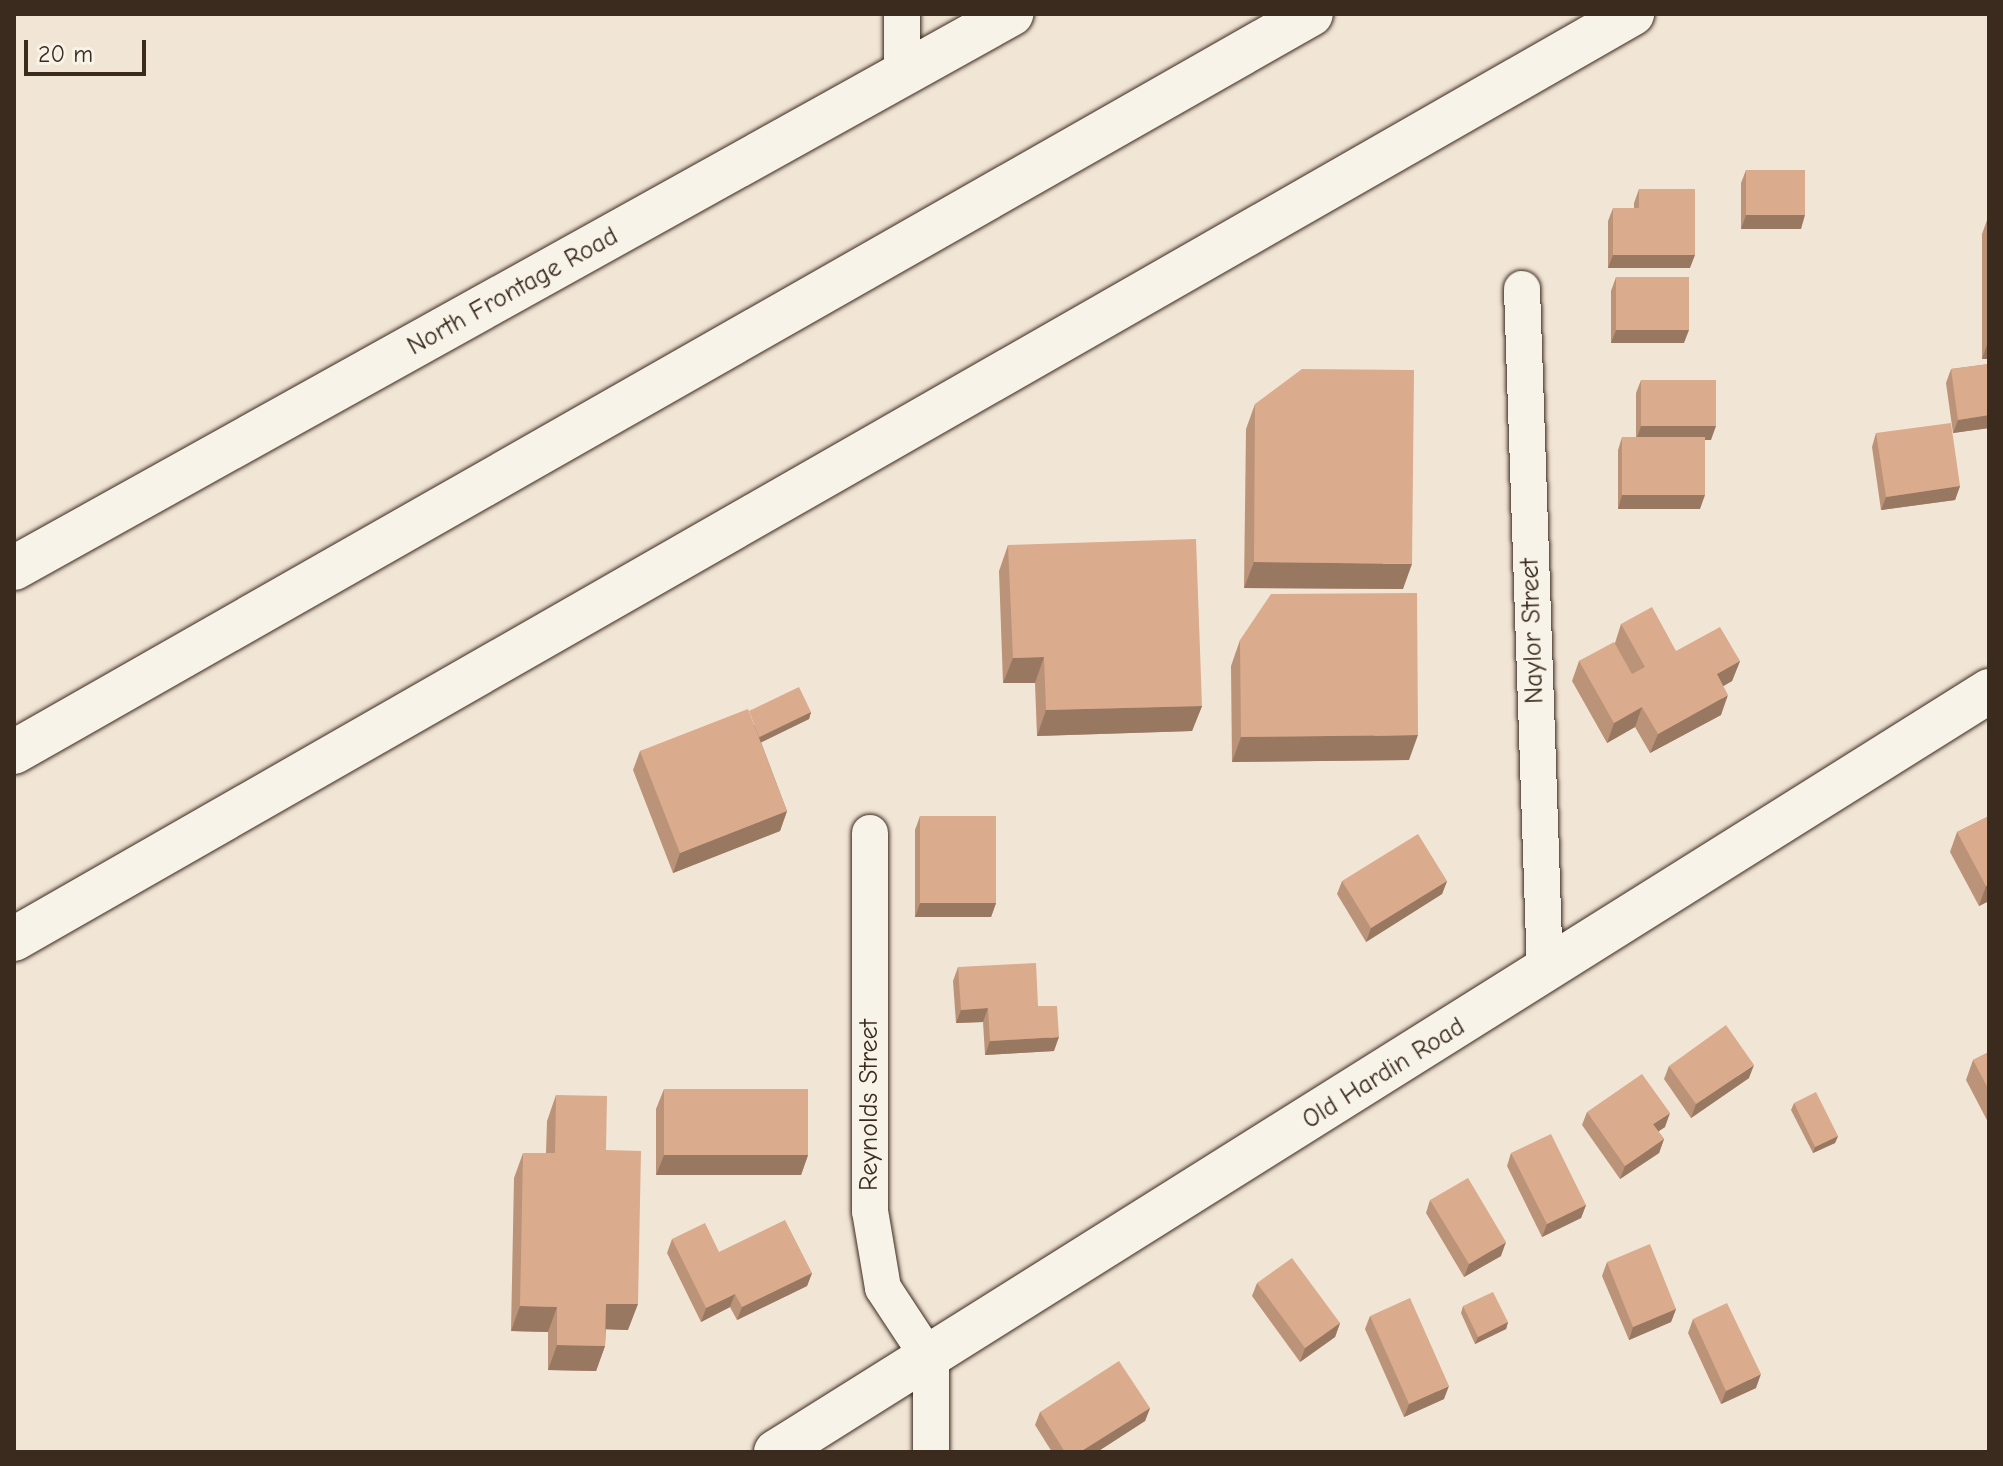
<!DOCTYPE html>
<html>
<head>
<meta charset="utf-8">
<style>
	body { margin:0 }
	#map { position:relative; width:2003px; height:1466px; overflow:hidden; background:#f1e5d6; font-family:"Comic Neue",sans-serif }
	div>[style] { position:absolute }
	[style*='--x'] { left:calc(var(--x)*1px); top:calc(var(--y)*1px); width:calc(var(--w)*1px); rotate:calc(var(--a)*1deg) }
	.roads { filter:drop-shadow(0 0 2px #3b2a1e) drop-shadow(0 0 2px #3b2a1e) }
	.street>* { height:36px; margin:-18px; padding:0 18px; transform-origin:18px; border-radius:18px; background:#f7f3e8 }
	.secondary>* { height:44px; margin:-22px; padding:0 22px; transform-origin:22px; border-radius:22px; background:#f7f3e8 }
	.highway>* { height:44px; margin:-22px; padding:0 22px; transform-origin:22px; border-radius:22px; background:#f7f3e8 }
	.wall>* { inset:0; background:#bb9378 }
	.shaded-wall>* { inset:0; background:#997862 }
	.building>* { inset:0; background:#daab8c }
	span { translate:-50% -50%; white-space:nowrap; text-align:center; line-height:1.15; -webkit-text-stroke:6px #f7f3e8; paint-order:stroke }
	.street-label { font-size:26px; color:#3b2a1e }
	.frame { position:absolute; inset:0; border:16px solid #3b2a1e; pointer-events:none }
	.scale { position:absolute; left:24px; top:40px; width:122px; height:36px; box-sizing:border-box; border:4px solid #3b2a1e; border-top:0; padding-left:10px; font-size:24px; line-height:28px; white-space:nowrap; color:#3b2a1e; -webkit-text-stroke:6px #f7f3e8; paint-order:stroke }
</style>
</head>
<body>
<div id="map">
	<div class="roads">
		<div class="street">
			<div style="--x:902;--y:14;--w:63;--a:90"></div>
			<div style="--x:1522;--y:289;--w:684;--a:88.07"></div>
			<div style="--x:870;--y:833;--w:378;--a:90"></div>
			<div style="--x:870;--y:1211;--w:78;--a:80.4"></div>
			<div style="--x:883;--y:1288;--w:87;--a:56.7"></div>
			<div style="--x:931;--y:1361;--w:91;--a:90"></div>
		</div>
		<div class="secondary">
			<div style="--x:14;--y:568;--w:1141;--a:-29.06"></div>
			<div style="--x:776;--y:1452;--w:1432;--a:-32.1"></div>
		</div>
		<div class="highway">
			<div style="--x:14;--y:752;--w:1492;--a:-29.64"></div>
			<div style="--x:14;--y:939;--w:1864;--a:-29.76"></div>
		</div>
	</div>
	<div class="wall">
		<div style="clip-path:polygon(1746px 170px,1801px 229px,1741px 229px,1741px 183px)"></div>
		<div style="clip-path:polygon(1639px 189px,1690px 268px,1608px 268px,1608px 221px,1613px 208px,1634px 208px,1634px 203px)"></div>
		<div style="clip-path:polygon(1987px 220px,1989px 359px,1982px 359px,1982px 234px)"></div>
		<div style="clip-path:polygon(1616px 277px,1684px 343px,1611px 343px,1611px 291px)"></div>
		<div style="clip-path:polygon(1989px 364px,1989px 428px,1953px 433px,1946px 383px,1951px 369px)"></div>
		<div style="clip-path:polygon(1641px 380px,1711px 440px,1705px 440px,1700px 509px,1618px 509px,1618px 450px,1622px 437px,1636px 437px,1636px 393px)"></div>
		<div style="clip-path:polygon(1255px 404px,1403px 589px,1244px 588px,1246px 429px)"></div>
		<div style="clip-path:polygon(1876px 433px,1960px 486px,1955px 500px,1881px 510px,1872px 447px)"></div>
		<div style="clip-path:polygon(1008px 545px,1202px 706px,1192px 731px,1037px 736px,1035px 683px,1003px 683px,999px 571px)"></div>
		<div style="clip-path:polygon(1621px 624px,1676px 651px,1740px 661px,1732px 681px,1723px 686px,1721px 715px,1650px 753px,1635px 727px,1607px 743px,1572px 681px,1579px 661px,1615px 643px)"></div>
		<div style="clip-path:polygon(1240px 640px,1409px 760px,1232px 762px,1231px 666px)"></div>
		<div style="clip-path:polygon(811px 712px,809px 719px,761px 742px,787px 811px,780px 831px,673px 873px,633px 770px,640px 751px)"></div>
		<div style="clip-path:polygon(920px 816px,996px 903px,991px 917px,915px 917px,915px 830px)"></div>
		<div style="clip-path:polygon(1989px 816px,1989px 901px,1979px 906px,1950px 852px,1957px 832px)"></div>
		<div style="clip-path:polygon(1342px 881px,1447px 881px,1442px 894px,1366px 942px,1337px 894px)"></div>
		<div style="clip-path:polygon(958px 967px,1038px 1006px,1054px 1051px,985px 1055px,983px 1022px,956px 1023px,953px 981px)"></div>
		<div style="clip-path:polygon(1989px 1052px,1989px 1124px,1966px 1080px,1973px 1060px)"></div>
		<div style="clip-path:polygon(1669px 1066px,1749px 1078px,1691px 1118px,1664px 1079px)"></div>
		<div style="clip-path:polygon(664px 1089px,808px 1155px,801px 1175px,656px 1175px,656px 1109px)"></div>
		<div style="clip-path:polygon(556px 1095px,606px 1150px,628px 1330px,606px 1329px,605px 1346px,596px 1371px,548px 1370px,548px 1332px,511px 1331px,514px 1178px,523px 1153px,546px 1153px,547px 1121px)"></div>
		<div style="clip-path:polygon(1794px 1103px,1838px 1136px,1835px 1143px,1813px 1153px,1791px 1110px)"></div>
		<div style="clip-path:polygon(1587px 1112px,1665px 1127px,1658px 1131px,1664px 1139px,1659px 1153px,1620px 1179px,1582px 1125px)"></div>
		<div style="clip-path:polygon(1511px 1153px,1586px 1205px,1581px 1218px,1542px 1237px,1507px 1166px)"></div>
		<div style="clip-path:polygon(1430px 1200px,1501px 1256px,1464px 1277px,1426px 1213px)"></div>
		<div style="clip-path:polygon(672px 1239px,719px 1252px,812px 1273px,807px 1286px,737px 1320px,730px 1307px,701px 1322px,667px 1253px)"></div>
		<div style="clip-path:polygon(1607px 1262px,1676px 1309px,1671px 1322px,1629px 1340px,1602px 1276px)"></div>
		<div style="clip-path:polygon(1257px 1283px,1340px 1323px,1335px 1337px,1300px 1362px,1252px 1296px)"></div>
		<div style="clip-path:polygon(1463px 1306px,1508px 1322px,1506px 1329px,1475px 1344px,1461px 1313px)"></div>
		<div style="clip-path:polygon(1370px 1316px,1444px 1399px,1404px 1417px,1365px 1329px)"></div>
		<div style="clip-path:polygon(1693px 1319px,1756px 1388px,1721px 1404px,1688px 1333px)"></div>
		<div style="clip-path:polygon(1150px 1408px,1145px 1421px,1097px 1452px,1052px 1452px,1035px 1425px,1040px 1412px)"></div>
	</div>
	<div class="shaded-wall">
		<div style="clip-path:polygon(1746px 215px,1805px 215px,1801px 229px,1741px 229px)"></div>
		<div style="clip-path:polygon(1613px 255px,1695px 255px,1690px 268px,1608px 268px)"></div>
		<div style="clip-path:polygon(1616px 330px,1689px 330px,1684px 343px,1611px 343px)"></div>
		<div style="clip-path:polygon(1987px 345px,1989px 345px,1989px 359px,1982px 359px)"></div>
		<div style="clip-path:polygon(1989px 415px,1989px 428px,1953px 433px,1958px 420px)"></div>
		<div style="clip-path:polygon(1641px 426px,1716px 426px,1711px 440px,1636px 440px)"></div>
		<div style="clip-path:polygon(1960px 486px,1955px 500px,1881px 510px,1886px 497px)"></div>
		<div style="clip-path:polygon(1622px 495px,1705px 495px,1700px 509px,1618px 509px)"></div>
		<div style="clip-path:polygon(1254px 562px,1412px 564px,1403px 589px,1244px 588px)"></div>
		<div style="clip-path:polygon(1044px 657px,1035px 683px,1003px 683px,1013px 658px)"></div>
		<div style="clip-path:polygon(1740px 661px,1732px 681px,1710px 694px,1717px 674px)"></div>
		<div style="clip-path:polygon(1728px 695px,1721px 715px,1650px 753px,1658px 734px)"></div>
		<div style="clip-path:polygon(1202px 706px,1192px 731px,1037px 736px,1046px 710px)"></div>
		<div style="clip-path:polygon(1642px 707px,1635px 727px,1607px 743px,1614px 723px)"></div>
		<div style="clip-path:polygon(811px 712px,809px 719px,756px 745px,758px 738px)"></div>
		<div style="clip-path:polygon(1418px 735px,1409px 760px,1232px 762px,1241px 737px)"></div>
		<div style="clip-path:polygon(787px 811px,780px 831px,673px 873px,680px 853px)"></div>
		<div style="clip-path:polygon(1447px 881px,1442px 894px,1366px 942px,1371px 928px)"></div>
		<div style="clip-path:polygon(1989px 885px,1989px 901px,1979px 906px,1986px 886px)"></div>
		<div style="clip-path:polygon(920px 903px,996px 903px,991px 917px,915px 917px)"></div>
		<div style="clip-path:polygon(988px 1008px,983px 1022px,956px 1023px,961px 1010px)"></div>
		<div style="clip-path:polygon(1059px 1037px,1054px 1051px,985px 1055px,990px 1041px)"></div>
		<div style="clip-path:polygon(1754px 1065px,1749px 1078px,1691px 1118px,1696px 1104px)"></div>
		<div style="clip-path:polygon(1670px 1113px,1665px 1127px,1649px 1138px,1653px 1124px)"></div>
		<div style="clip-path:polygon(1838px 1136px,1835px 1143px,1813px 1153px,1815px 1147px)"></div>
		<div style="clip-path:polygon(1664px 1139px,1659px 1153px,1620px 1179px,1625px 1166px)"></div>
		<div style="clip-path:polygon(664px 1155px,808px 1155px,801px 1175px,656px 1175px)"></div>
		<div style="clip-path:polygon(1586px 1205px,1581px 1218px,1542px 1237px,1547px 1224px)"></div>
		<div style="clip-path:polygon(1506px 1242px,1501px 1256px,1464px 1277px,1469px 1264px)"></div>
		<div style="clip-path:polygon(812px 1273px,807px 1286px,737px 1320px,742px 1307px)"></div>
		<div style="clip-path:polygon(735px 1294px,730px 1307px,701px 1322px,706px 1308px)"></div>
		<div style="clip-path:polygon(606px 1304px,638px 1304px,628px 1330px,597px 1329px)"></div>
		<div style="clip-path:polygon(520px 1306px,557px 1307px,548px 1332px,511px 1331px)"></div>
		<div style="clip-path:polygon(1676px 1309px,1671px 1322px,1629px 1340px,1633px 1327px)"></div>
		<div style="clip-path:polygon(1508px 1322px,1506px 1329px,1475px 1344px,1478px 1337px)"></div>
		<div style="clip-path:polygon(1340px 1323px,1335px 1337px,1300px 1362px,1305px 1348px)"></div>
		<div style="clip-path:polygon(557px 1345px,605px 1346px,596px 1371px,548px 1370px)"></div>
		<div style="clip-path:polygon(1761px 1374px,1756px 1388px,1721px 1404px,1726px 1391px)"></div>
		<div style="clip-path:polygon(1449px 1386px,1444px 1399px,1404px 1417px,1409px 1404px)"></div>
		<div style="clip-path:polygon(1150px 1408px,1145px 1421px,1097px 1452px,1080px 1452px)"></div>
	</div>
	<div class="building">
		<div style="clip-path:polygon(1746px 170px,1805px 170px,1805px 215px,1746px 215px)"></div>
		<div style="clip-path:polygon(1639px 189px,1695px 189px,1695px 255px,1613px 255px,1613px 208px,1639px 208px)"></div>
		<div style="clip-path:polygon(1987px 220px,1989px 220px,1989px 345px,1987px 345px)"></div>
		<div style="clip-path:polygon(1616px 277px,1689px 277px,1689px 330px,1616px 330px)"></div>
		<div style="clip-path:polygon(1989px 364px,1989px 415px,1958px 420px,1951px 369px)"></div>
		<div style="clip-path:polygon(1302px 369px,1414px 370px,1412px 564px,1254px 562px,1255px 404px)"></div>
		<div style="clip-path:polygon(1641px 380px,1716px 380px,1716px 426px,1641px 426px)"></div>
		<div style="clip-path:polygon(1951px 423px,1960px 486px,1886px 497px,1876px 433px)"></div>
		<div style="clip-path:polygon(1622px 437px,1705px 437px,1705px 495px,1622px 495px)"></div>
		<div style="clip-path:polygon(1196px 539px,1202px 706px,1046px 710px,1044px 657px,1013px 658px,1008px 545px)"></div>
		<div style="clip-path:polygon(1417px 593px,1418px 735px,1241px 737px,1240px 640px,1271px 594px)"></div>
		<div style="clip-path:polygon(1652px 607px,1676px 651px,1720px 627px,1740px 661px,1717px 674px,1728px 695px,1658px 734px,1642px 707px,1614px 723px,1579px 661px,1614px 642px,1632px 674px,1645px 667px,1621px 624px)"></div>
		<div style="clip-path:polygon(799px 687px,811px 712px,759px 737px,749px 711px)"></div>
		<div style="clip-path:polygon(748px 709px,787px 811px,680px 853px,640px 751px)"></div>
		<div style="clip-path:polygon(920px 816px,996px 816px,996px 903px,920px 903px)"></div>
		<div style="clip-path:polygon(1989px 816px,1989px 885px,1986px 886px,1957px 832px)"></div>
		<div style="clip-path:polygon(1418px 834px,1447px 881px,1371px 928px,1342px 881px)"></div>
		<div style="clip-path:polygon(1036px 963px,1038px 1006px,1057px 1006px,1059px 1037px,990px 1041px,988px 1008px,961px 1010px,958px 967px)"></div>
		<div style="clip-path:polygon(1726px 1025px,1754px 1065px,1696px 1104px,1669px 1066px)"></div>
		<div style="clip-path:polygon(1989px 1052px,1989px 1090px,1973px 1060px)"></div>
		<div style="clip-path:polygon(1642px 1074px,1670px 1113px,1653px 1124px,1664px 1139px,1625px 1166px,1587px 1112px)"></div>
		<div style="clip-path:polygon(664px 1089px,808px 1089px,808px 1155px,664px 1155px)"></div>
		<div style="clip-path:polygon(1816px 1092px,1838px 1136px,1815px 1147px,1794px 1103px)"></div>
		<div style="clip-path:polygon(556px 1095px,607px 1096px,606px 1150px,641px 1151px,638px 1304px,606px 1304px,605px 1346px,557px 1345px,557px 1307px,520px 1306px,523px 1153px,555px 1153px)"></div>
		<div style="clip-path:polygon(1551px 1134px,1586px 1205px,1547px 1224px,1511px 1153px)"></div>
		<div style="clip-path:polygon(1468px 1178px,1506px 1242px,1469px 1264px,1430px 1200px)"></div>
		<div style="clip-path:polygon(785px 1220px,812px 1273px,742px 1307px,735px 1294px,706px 1308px,672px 1239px,705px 1223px,719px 1252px)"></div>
		<div style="clip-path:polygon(1650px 1244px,1676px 1309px,1633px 1327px,1607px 1262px)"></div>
		<div style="clip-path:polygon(1292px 1258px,1340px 1323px,1305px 1348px,1257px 1283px)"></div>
		<div style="clip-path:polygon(1493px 1292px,1508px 1322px,1478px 1337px,1463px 1306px)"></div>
		<div style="clip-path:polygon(1410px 1298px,1449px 1386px,1409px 1404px,1370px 1316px)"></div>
		<div style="clip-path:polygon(1727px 1303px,1761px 1374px,1726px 1391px,1693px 1319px)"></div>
		<div style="clip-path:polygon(1119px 1361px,1150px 1408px,1080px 1452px,1065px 1452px,1040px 1412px)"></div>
	</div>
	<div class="street-label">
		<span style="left:513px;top:292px;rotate:-29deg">North Frontage Road</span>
		<span style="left:1533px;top:631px;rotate:-92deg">Naylor Street</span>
		<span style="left:1384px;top:1074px;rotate:-32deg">Old Hardin Road</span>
		<span style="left:870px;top:1105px;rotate:-90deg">Reynolds Street</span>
	</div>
	<div class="frame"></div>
	<div class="scale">20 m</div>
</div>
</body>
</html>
